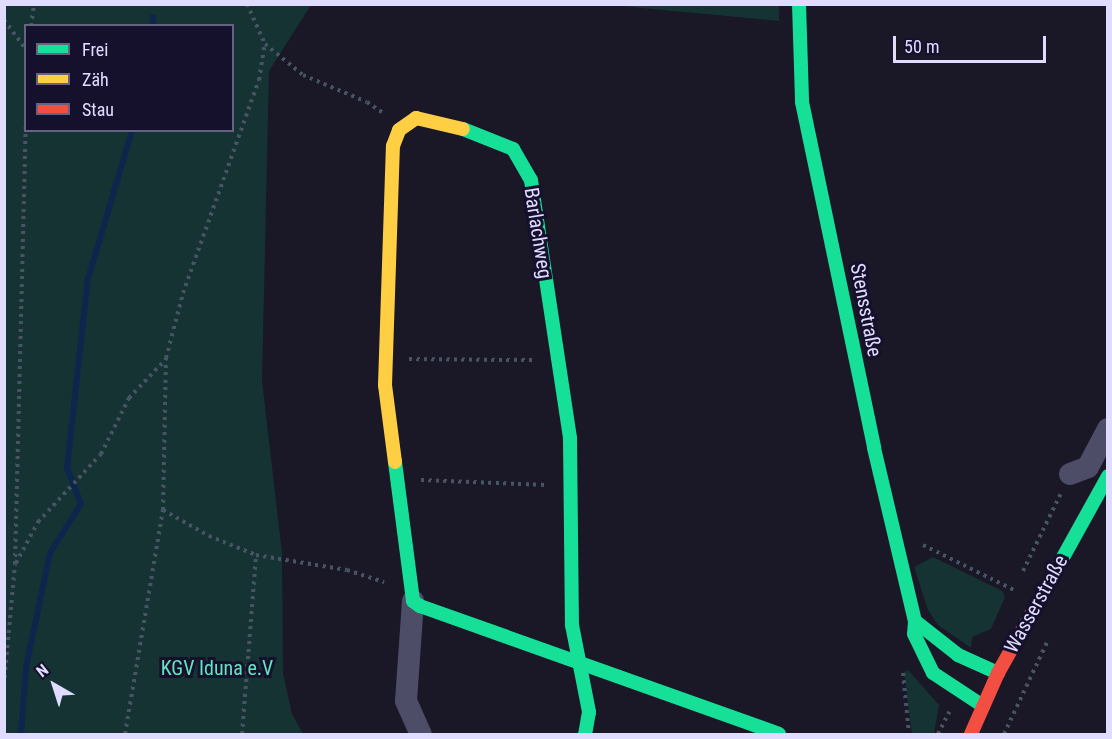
<!DOCTYPE html>
<html>
<head>
<meta charset="utf-8">
<style>
	body { margin:0 }
	#map { position:relative; width:1112px; height:739px; overflow:hidden; background:#1a1727; font-family:"Roboto Condensed",sans-serif }
	div>[style] { position:absolute }
	[style*='--x'] { left:calc(var(--x)*1px); top:calc(var(--y)*1px); width:calc(var(--w)*1px); rotate:calc(var(--a)*1deg) }
	.green>* { inset:0; background:#153333 }
	.stream>* { height:6px; margin:-3px; padding:0 3px; transform-origin:3px; border-radius:3px; background:#0d264d }
	.path>* { height:4px; margin-top:-2px; transform-origin:0; background:repeating-linear-gradient(90deg,#465464 0 3px,transparent 0 7.5px) }
	.street>* { height:22px; margin:-11px; padding:0 11px; transform-origin:11px; border-radius:11px; background:#4d4d67 }
	.fast>* { height:14px; margin:-7px; padding:0 7px; transform-origin:7px; border-radius:7px; background:#16e098 }
	.slow>* { height:14px; margin:-7px; padding:0 7px; transform-origin:7px; border-radius:7px; background:#ffcf43 }
	.jam>* { height:14px; margin:-7px; padding:0 7px; transform-origin:7px; border-radius:7px; background:#f24e42 }
	span { translate:-50% -50%; white-space:nowrap; text-align:center; line-height:1.15; -webkit-text-stroke:6px #15112d; paint-order:stroke }
	.street-label { font-size:20px; color:#e0dcff }
	.park-label { font-size:20px; color:#63e4c1 }
	.frame { position:absolute; inset:0; border:6px solid #e0dcff; pointer-events:none }
	.legend { position:absolute; left:24px; top:24px; width:210px; height:108px; box-sizing:border-box; background:#15112d; border:2px solid #666281; margin:0; padding:8px 10px; list-style:none; font-size:18px; color:#e0dcff }
	.legend li { display:flex; align-items:center; gap:12px; height:30px }
	.legend b { width:30px; border:2px solid #666281 }
	.north { position:absolute; left:24px; top:655px; width:60px; height:60px; -webkit-text-stroke:4px #15112d; paint-order:stroke; rotate:321deg; font-size:16px; font-weight:700; line-height:24px; text-align:center; color:#e0dcff }
	.north::after { content:''; display:block; margin:auto; width:21px; height:27px; background:#e0dcff; clip-path:polygon(50% 0,100% 100%,50% 72%,0 100%) }
	.scale { position:absolute; left:893px; top:36px; width:153px; height:27px; box-sizing:border-box; border:3px solid #e0dcff; border-top:0; padding-left:8px; font-size:18px; line-height:21px; white-space:nowrap; color:#e0dcff; -webkit-text-stroke:4px #15112d; paint-order:stroke }
</style>
</head>
<body>
<div id="map">
	<div class="green">
		<div style="clip-path:polygon(evenodd,4px 5px,311px 5px,269px 71px,262px 381px,282px 553px,283px 673px,292px 714px,303px 734px,5px 734px,4px 5px,26px 26px,232px 26px,232px 130px,26px 130px,26px 26px)"></div>
		<div style="clip-path:polygon(610px 5px,779px 5px,779px 21px)"></div>
		<div style="clip-path:polygon(933px 557px,1002px 591px,1005px 597px,991px 629px,972px 637px,971px 648px,938px 625px,928px 610px,914px 567px)"></div>
		<div style="clip-path:polygon(908px 670px,939px 705px,934px 734px,912px 734px,904px 672px)"></div>
	</div>
	<div class="stream">
		<div style="--x:152;--y:26;--w:9;--a:-84"></div>
		<div style="--x:21;--y:734;--w:67;--a:-85.7"></div>
		<div style="--x:26;--y:667;--w:116;--a:-78.1"></div>
		<div style="--x:50;--y:553;--w:58;--a:-57.7"></div>
		<div style="--x:81;--y:504;--w:39;--a:-111"></div>
		<div style="--x:67;--y:468;--w:190;--a:-83.7"></div>
		<div style="--x:88;--y:279;--w:155;--a:-73.5"></div>
	</div>
	<div class="path">
		<div style="--x:247;--y:4;--w:44;--a:65.8"></div>
		<div style="--x:265;--y:44;--w:49;--a:39.2"></div>
		<div style="--x:303;--y:75;--w:69;--a:22.9"></div>
		<div style="--x:367;--y:102;--w:18;--a:34"></div>
		<div style="--x:4;--y:20;--w:36;--a:53"></div>
		<div style="--x:31;--y:26;--w:22;--a:-82"></div>
		<div style="--x:409;--y:359;--w:125;--a:0.5"></div>
		<div style="--x:421;--y:480;--w:125;--a:2.3"></div>
		<div style="--x:163;--y:510;--w:53;--a:29.5"></div>
		<div style="--x:209;--y:536;--w:51;--a:22"></div>
		<div style="--x:256;--y:555;--w:92;--a:9.4"></div>
		<div style="--x:347;--y:570;--w:39;--a:18"></div>
		<div style="--x:923;--y:545;--w:102;--a:26.3"></div>
		<div style="--x:16;--y:563;--w:47;--a:-61.8"></div>
		<div style="--x:38;--y:522;--w:93;--a:-47.2"></div>
		<div style="--x:101;--y:454;--w:63;--a:-63.4"></div>
		<div style="--x:129;--y:398;--w:54;--a:-46.5"></div>
		<div style="--x:1023;--y:571;--w:89;--a:-64"></div>
		<div style="--x:903;--y:673;--w:61;--a:84.4"></div>
		<div style="--x:4;--y:685;--w:121;--a:-84.8"></div>
		<div style="--x:15;--y:564;--w:465;--a:-88.6"></div>
		<div style="--x:125;--y:734;--w:227;--a:-80.4"></div>
		<div style="--x:163;--y:510;--w:152;--a:-88.9"></div>
		<div style="--x:166;--y:358;--w:67;--a:-75.3"></div>
		<div style="--x:183;--y:293;--w:226;--a:-70.4"></div>
		<div style="--x:259;--y:80;--w:36;--a:-81"></div>
		<div style="--x:242;--y:734;--w:180;--a:-85.5"></div>
		<div style="--x:938;--y:734;--w:25;--a:-63"></div>
		<div style="--x:1004;--y:734;--w:104;--a:-64.9"></div>
	</div>
	<div class="street">
		<div style="--x:1070;--y:474;--w:19;--a:-21"></div>
		<div style="--x:1088;--y:467;--w:43;--a:-62.2"></div>
		<div style="--x:413;--y:601;--w:100;--a:94"></div>
		<div style="--x:406;--y:701;--w:36;--a:66"></div>
	</div>
	<div class="fast">
		<div style="--x:799;--y:4;--w:98;--a:88.2"></div>
		<div style="--x:802;--y:102;--w:353;--a:78.2"></div>
		<div style="--x:874;--y:448;--w:178;--a:76.7"></div>
		<div style="--x:915;--y:621;--w:13;--a:94"></div>
		<div style="--x:914;--y:634;--w:43;--a:64"></div>
		<div style="--x:933;--y:673;--w:60;--a:33.4"></div>
		<div style="--x:463;--y:129;--w:54;--a:21.8"></div>
		<div style="--x:513;--y:149;--w:36;--a:60"></div>
		<div style="--x:531;--y:180;--w:261;--a:81.4"></div>
		<div style="--x:570;--y:438;--w:187;--a:89.4"></div>
		<div style="--x:572;--y:625;--w:89;--a:78.9"></div>
		<div style="--x:589;--y:712;--w:22;--a:100"></div>
		<div style="--x:395;--y:462;--w:140;--a:82.6"></div>
		<div style="--x:413;--y:601;--w:9;--a:36"></div>
		<div style="--x:420;--y:606;--w:381;--a:19.6"></div>
		<div style="--x:1046;--y:588;--w:128;--a:-61"></div>
		<div style="--x:915;--y:621;--w:55;--a:38.3"></div>
		<div style="--x:958;--y:655;--w:44;--a:24.2"></div>
	</div>
	<div class="slow">
		<div style="--x:395;--y:462;--w:78;--a:-97.4"></div>
		<div style="--x:385;--y:385;--w:239;--a:-88.1"></div>
		<div style="--x:393;--y:146;--w:17;--a:-69"></div>
		<div style="--x:399;--y:130;--w:21;--a:-35"></div>
		<div style="--x:416;--y:118;--w:48;--a:13.2"></div>
	</div>
	<div class="jam">
		<div style="--x:971;--y:734;--w:67;--a:-66.1"></div>
		<div style="--x:998;--y:673;--w:98;--a:-60.5"></div>
	</div>
	<div class="street-label">
		<span style="left:538px;top:233px;rotate:81deg">Barlachweg</span>
		<span style="left:866px;top:310px;rotate:79deg">Stensstraße</span>
		<span style="left:1036px;top:604px;rotate:-61deg">Wasserstraße</span>
	</div>
	<div class="park-label">
		<span style="left:217px;top:668px">KGV Iduna e.V</span>
	</div>
	<div class="frame"></div>
	<ul class="legend">
	<li><b style="height:8px;background:#16e098"></b>Frei</li>
	<li><b style="height:8px;background:#ffcf43"></b>Zäh</li>
	<li><b style="height:8px;background:#f24e42"></b>Stau</li>
	</ul>
	<div class="north">N</div>
	<div class="scale">50 m</div>
</div>
</body>
</html>
